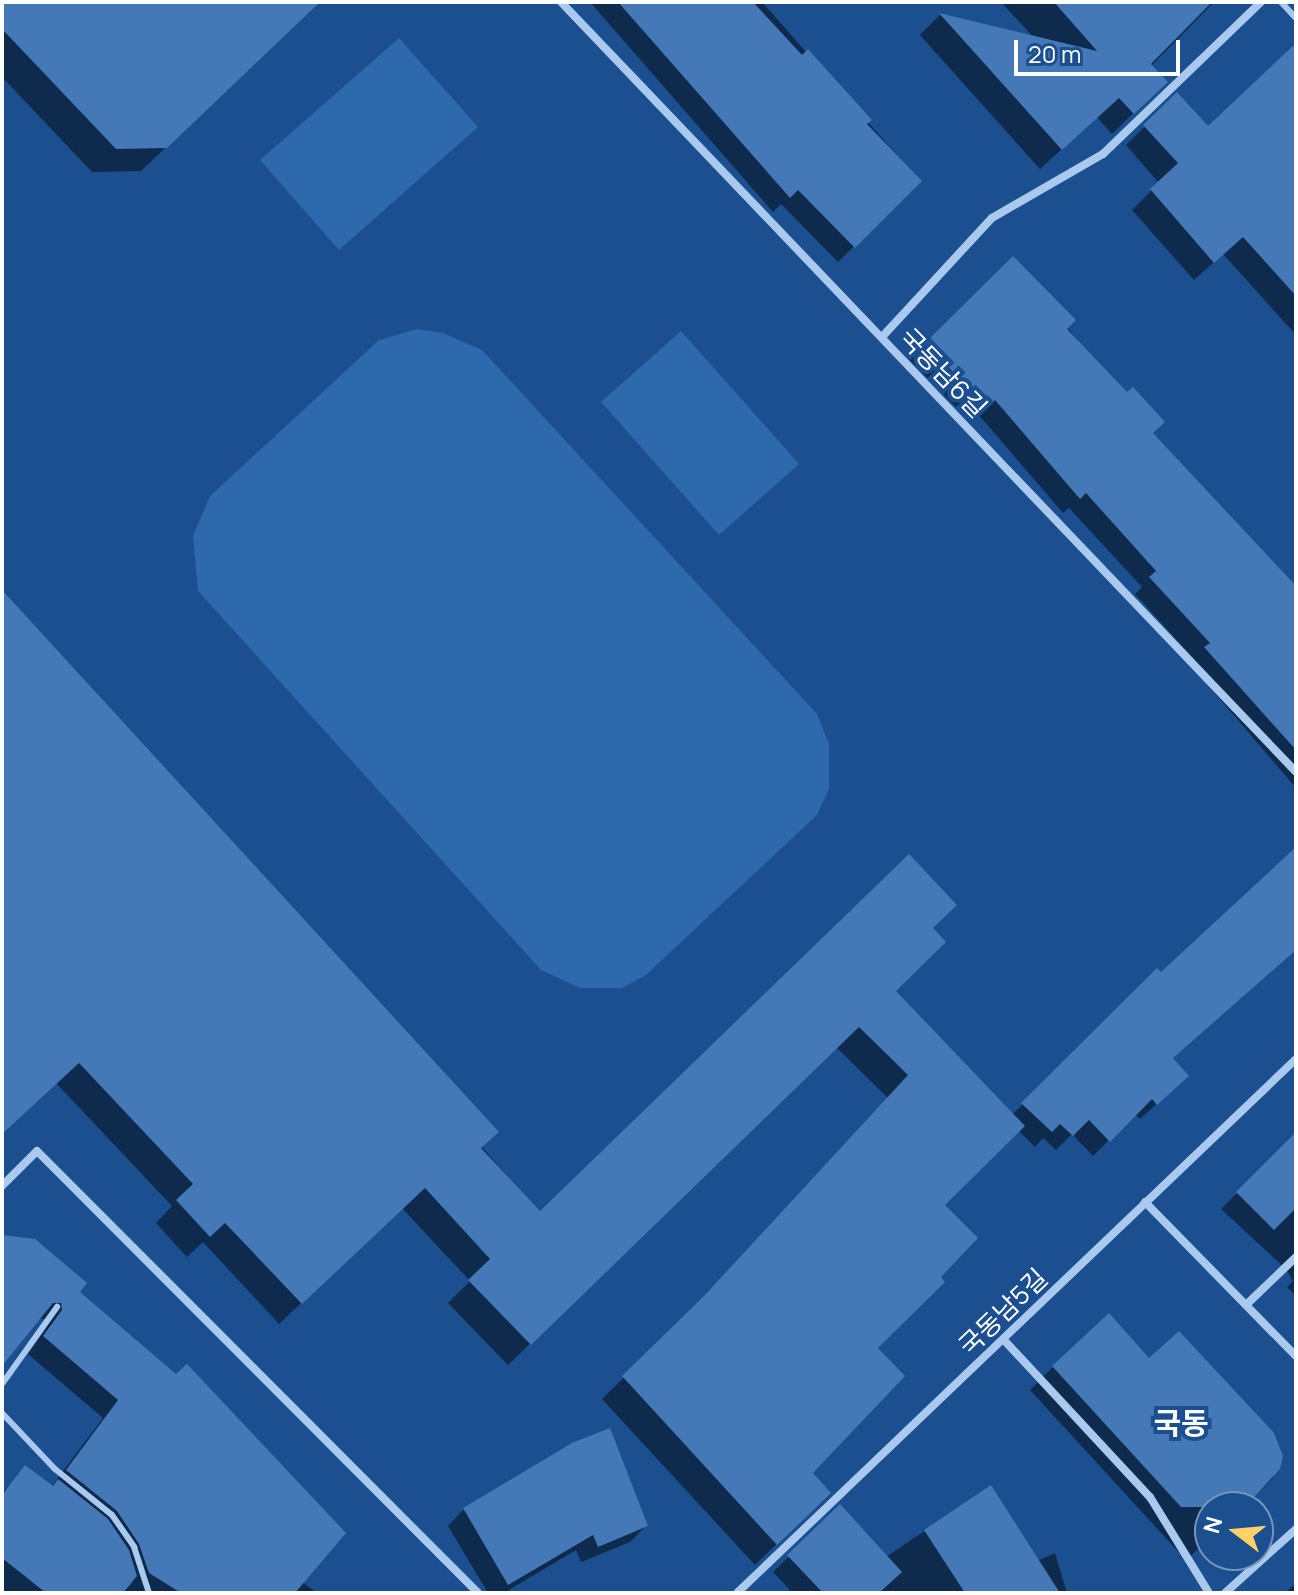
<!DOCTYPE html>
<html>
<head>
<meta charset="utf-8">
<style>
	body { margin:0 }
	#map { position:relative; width:1298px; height:1595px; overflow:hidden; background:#1b4f8f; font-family:Manrope,"Noto Sans KR",sans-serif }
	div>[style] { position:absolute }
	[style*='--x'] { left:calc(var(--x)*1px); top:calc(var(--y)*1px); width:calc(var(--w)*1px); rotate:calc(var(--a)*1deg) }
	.green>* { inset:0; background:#2e69ad }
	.shadow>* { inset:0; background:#0007 }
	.building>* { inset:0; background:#4478b7 }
	.lane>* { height:6px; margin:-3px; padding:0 3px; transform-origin:3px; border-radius:3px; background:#a9c9ee }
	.street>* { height:8px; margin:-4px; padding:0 4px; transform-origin:4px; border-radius:4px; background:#a9c9ee }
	span { translate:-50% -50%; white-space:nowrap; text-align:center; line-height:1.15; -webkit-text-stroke:8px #1b4f8f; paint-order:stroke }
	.street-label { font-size:26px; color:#fff }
	.quarter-label { font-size:30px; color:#fff; font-weight:700 }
	.frame { position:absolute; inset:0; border:4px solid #fff; pointer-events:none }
	.north { position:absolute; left:1194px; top:1491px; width:80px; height:80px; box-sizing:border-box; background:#1b4f8f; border:2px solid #7695bc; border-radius:50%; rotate:286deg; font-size:22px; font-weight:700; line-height:32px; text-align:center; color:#fff }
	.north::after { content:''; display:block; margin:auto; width:28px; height:36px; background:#ffd166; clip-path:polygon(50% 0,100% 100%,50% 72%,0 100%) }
	.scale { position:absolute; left:1014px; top:40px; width:166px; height:36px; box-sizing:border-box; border:4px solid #fff; border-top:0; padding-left:10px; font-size:24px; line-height:28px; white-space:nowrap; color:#fff; -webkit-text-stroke:6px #1b4f8f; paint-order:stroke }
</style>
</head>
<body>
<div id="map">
	<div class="green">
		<div style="clip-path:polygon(399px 38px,478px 127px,339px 250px,260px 160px)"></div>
		<div style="clip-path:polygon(417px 329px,443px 333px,482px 350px,817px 714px,829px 744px,829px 789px,817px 815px,646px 975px,622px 988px,580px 988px,541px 970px,198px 591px,193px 536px,210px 496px,379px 340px)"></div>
		<div style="clip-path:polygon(681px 331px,799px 464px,719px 535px,601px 402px)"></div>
	</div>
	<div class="shadow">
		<div style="clip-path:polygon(2px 2px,318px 2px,141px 171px,92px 172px,2px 77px)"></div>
		<div style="clip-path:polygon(590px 2px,762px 2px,920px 181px,838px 262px,781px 204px,773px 212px)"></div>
		<div style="clip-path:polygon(1001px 2px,1214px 2px,1151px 66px,1165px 82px,1112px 134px,1097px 117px,1040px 169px,920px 35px,940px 15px,1034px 38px)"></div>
		<div style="clip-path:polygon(1296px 45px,1296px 335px,1223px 254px,1194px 280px,1132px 210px,1159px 183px,1126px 145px,1177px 95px,1208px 129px)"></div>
		<div style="clip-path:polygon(1013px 259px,1151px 433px,1296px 588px,1296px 788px,1190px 664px,1195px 660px,1135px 594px,1142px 587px,1069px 508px,1063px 513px,978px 414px,970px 421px,910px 360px)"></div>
		<div style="clip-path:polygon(2px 593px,540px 1214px,931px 928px,893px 991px,1012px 1115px,1157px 971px,1161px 975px,1296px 850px,1296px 948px,1171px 1059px,1171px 1091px,1140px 1119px,1135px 1114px,1093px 1156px,1072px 1134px,1056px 1150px,1043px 1138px,1035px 1147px,1018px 1130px,942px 1205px,810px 1473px,807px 1515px,755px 1565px,602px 1399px,688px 1314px,888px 1098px,836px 1047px,508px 1365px,448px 1303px,470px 1281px,402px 1208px,279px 1324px,203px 1242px,187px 1257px,156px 1223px,172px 1206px,56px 1083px,2px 1133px)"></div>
		<div style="clip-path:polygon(1296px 1134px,1296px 1296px,1287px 1287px,1293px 1281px,1286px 1269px,1221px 1209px)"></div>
		<div style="clip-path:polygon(2px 1238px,77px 1292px,302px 1582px,317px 1593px,2px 1593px,2px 1493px,26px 1468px,51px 1487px,103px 1418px,28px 1354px,46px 1328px,45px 1319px,37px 1319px,2px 1363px)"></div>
		<div style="clip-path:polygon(1149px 1360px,1281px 1456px,1272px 1479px,1244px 1507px,1210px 1507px,1210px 1538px,1186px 1560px,1030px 1390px,1053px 1367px)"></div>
		<div style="clip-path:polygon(990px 1487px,1037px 1561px,1055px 1553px,1067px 1593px,786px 1593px,790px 1590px,773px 1572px,840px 1507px,886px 1557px)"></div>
		<div style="clip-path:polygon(464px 1509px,646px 1526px,630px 1542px,581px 1562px,576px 1550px,504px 1593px,488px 1593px,448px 1526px)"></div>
		<div style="clip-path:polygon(1296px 1583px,1296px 1593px,1285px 1593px)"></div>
	</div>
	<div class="building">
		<div style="clip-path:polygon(2px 2px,320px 2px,167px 148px,116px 149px,2px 29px)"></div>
		<div style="clip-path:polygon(618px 2px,753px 2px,802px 55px,808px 49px,872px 120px,867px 124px,922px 181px,855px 248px,798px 190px,790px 198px)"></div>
		<div style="clip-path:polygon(1054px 2px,1212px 2px,1151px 64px,1168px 82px,1134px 114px,1119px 98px,1062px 150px,939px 13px,1097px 51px)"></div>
		<div style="clip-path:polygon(1296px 43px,1296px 296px,1243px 237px,1214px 263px,1150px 189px,1178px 163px,1143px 125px,1177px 92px,1208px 126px)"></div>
		<div style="clip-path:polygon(1013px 256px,1076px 320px,1067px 329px,1127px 392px,1133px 387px,1165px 422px,1153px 433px,1296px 586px,1296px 750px,1204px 647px,1210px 643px,1149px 577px,1156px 571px,1086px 493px,1080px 499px,995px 400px,987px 407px,925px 343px)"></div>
		<div style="clip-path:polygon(2px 590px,499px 1132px,481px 1148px,540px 1211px,909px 854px,957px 905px,933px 928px,946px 942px,896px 991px,1025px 1126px,945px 1205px,978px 1238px,941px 1277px,945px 1282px,878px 1348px,905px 1376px,813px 1473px,831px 1493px,777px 1545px,622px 1376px,704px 1296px,908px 1075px,859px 1027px,531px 1345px,468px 1280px,490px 1259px,425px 1188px,302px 1304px,225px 1223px,210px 1237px,176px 1200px,193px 1184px,79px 1063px,2px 1134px)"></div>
		<div style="clip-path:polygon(1296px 847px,1296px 950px,1173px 1058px,1189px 1076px,1157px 1105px,1152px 1099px,1110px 1142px,1089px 1120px,1073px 1136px,1060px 1124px,1052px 1132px,1021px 1103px,1157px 968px,1161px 972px)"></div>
		<div style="clip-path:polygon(1296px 1132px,1296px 1208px,1274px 1230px,1236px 1192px)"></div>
		<div style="clip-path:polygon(2px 1235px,35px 1239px,87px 1283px,80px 1292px,176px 1374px,187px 1364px,346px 1533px,295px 1593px,181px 1593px,149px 1573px,139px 1544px,117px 1511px,66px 1470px,118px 1400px,43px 1336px,62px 1310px,61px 1303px,53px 1303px,2px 1366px)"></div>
		<div style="clip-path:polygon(1109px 1313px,1149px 1358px,1179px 1331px,1274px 1433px,1283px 1456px,1280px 1469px,1245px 1507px,1181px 1507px,1052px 1366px)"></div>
		<div style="clip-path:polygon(610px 1428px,648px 1526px,598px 1547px,593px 1535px,508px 1585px,463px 1508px,572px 1443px)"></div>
		<div style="clip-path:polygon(25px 1465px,53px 1486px,58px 1479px,108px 1519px,129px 1550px,137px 1576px,123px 1593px,46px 1593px,2px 1558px,2px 1495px)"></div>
		<div style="clip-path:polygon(991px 1485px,1060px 1593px,965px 1593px,924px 1530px)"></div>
		<div style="clip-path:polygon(840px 1504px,902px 1572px,879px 1593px,823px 1593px,787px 1555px)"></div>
	</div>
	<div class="lane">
		<div style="--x:1281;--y:2;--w:22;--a:47"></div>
		<div style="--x:2;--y:1384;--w:95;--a:-54.5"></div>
		<div style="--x:2;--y:1413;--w:77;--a:46.6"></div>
		<div style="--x:55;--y:1469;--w:73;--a:38.9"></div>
		<div style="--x:112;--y:1515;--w:39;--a:55"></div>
		<div style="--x:134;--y:1547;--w:48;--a:71.9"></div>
	</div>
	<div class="street">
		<div style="--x:561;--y:2;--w:1064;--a:46.33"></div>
		<div style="--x:882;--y:337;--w:162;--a:-47.3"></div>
		<div style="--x:992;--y:218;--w:128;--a:-30"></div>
		<div style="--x:1103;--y:154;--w:219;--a:-43.9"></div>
		<div style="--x:2;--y:1186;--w:49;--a:-45"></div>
		<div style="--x:37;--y:1151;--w:624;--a:45.06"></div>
		<div style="--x:1145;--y:1202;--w:216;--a:45.6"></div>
		<div style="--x:1246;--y:1305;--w:69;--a:-43.8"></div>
		<div style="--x:1003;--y:1339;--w:216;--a:47.1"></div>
		<div style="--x:1150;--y:1497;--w:113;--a:58.4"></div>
		<div style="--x:737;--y:1593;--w:773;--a:-43.69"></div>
		<div style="--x:1225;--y:1593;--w:96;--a:-42"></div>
	</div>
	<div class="street-label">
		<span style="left:943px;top:373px;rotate:46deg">국동남6길</span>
		<span style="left:1003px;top:1312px;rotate:-44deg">국동남5길</span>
	</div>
	<div class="quarter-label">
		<span style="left:1181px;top:1423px">국동</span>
	</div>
	<div class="frame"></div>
	<div class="north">N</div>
	<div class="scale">20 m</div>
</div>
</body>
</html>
